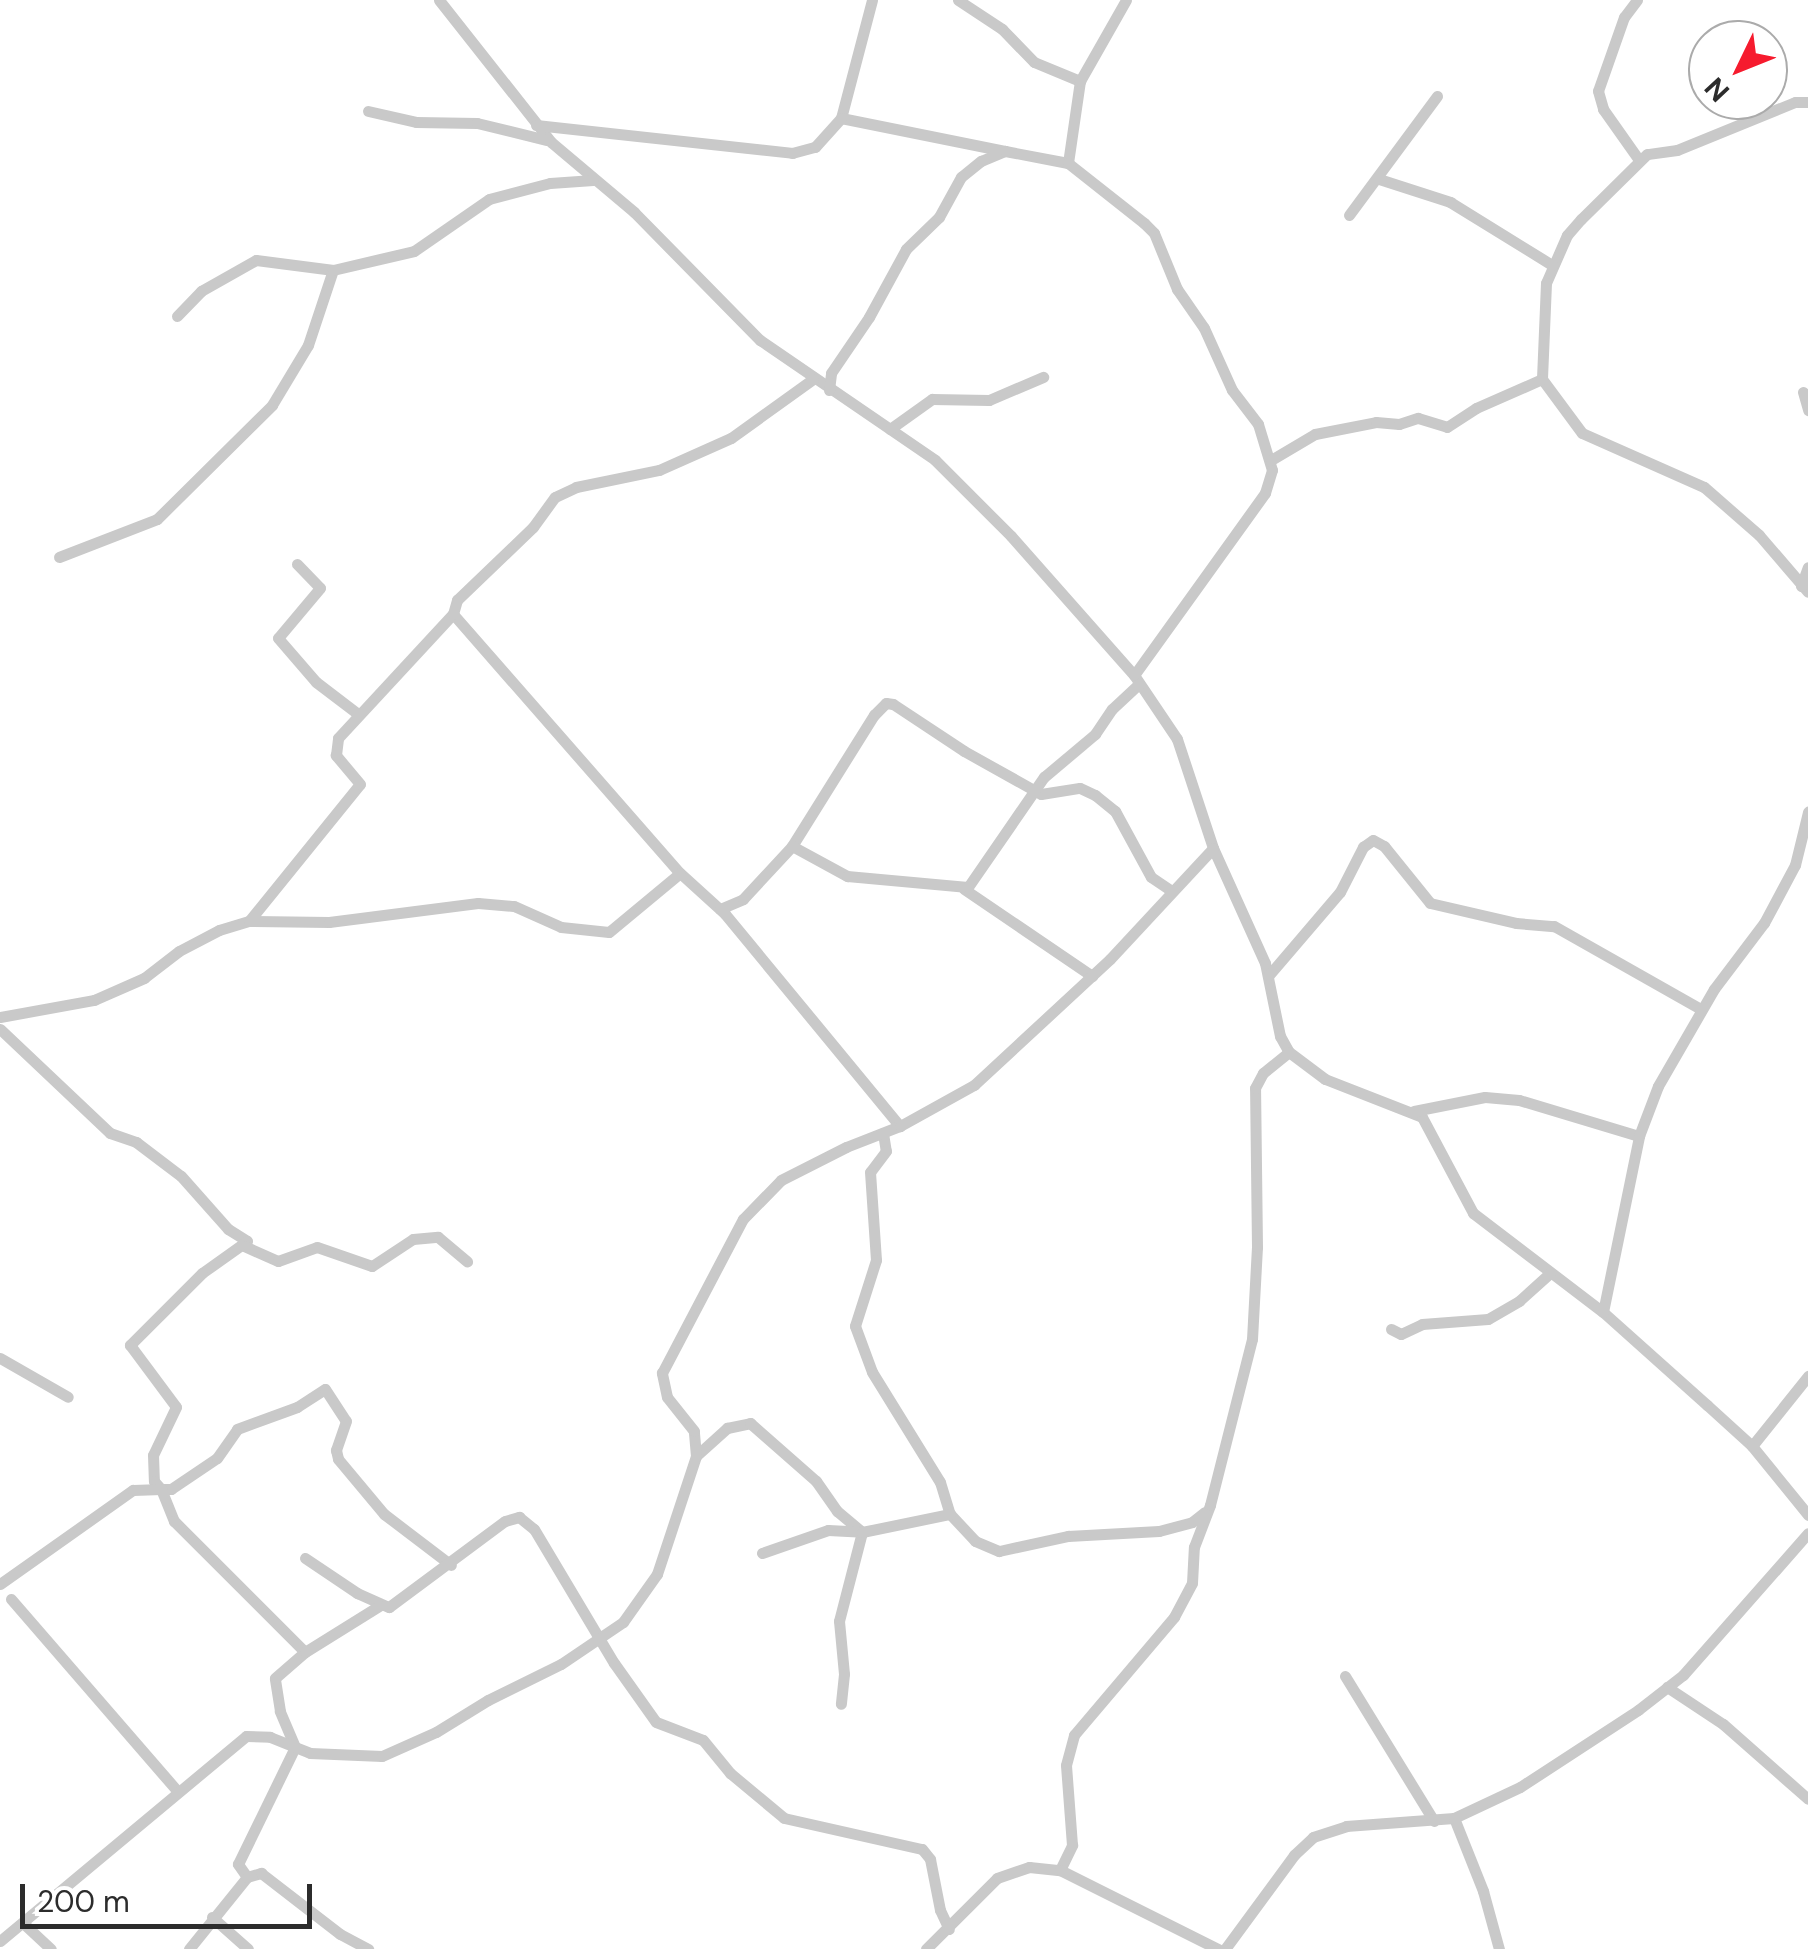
<!DOCTYPE html>
<html>
<head>
<meta charset="utf-8">
<style>
	body { margin:0 }
	#map { position:relative; width:1808px; height:1949px; overflow:hidden; background:#fff; font-family:"DM Sans",sans-serif }
	div>[style] { position:absolute }
	[style*='--x'] { left:calc(var(--x)*1px); top:calc(var(--y)*1px); width:calc(var(--w)*1px); rotate:calc(var(--a)*1deg) }
	.minor>* { height:11px; margin:-5.5px; padding:0 5.5px; transform-origin:5.5px; border-radius:5.5px; background:#c9c9c9 }
	span { translate:-50% -50%; white-space:nowrap; text-align:center; line-height:1.15; -webkit-text-stroke:10px #fff; paint-order:stroke }
	.north { position:absolute; left:1688px; top:20px; width:100px; height:100px; box-sizing:border-box; background:#fff; border:2px solid #ababab; border-radius:50%; rotate:227deg; font-size:28px; font-weight:700; line-height:40px; text-align:center; color:#2c2c2c }
	.north::after { content:''; display:block; margin:auto; width:35px; height:45px; background:#f61b2e; clip-path:polygon(50% 0,100% 100%,50% 72%,0 100%) }
	.scale { position:absolute; left:20px; top:1884px; width:292px; height:45px; box-sizing:border-box; border:5px solid #2c2c2c; border-top:0; padding-left:12px; font-size:30px; line-height:35px; white-space:nowrap; color:#2c2c2c; -webkit-text-stroke:8px #fff; paint-order:stroke }
</style>
</head>
<body>
<div id="map">
	<div class="minor">
		<div style="--x:439;--y:0;--w:181;--a:51.7"></div>
		<div style="--x:551;--y:142;--w:109;--a:40.1"></div>
		<div style="--x:634;--y:212;--w:180;--a:45.5"></div>
		<div style="--x:760;--y:340;--w:212;--a:34.4"></div>
		<div style="--x:935;--y:460;--w:107;--a:45"></div>
		<div style="--x:1011;--y:536;--w:186;--a:48.5"></div>
		<div style="--x:1134;--y:675;--w:77;--a:56.1"></div>
		<div style="--x:1177;--y:739;--w:115;--a:71.7"></div>
		<div style="--x:1213;--y:848;--w:126;--a:65.7"></div>
		<div style="--x:1265;--y:963;--w:75;--a:78.4"></div>
		<div style="--x:1280;--y:1036;--w:18;--a:61"></div>
		<div style="--x:1289;--y:1052;--w:45;--a:36.9"></div>
		<div style="--x:1325;--y:1079;--w:104;--a:21.4"></div>
		<div style="--x:1422;--y:1117;--w:109;--a:62"></div>
		<div style="--x:1473;--y:1213;--w:163;--a:37.3"></div>
		<div style="--x:1603;--y:1312;--w:140;--a:41.8"></div>
		<div style="--x:1707;--y:1405;--w:61;--a:42.3"></div>
		<div style="--x:1752;--y:1446;--w:89;--a:50.9"></div>
		<div style="--x:872;--y:0;--w:122;--a:104.7"></div>
		<div style="--x:841;--y:118;--w:167;--a:11.4"></div>
		<div style="--x:958;--y:0;--w:53;--a:33.4"></div>
		<div style="--x:1002;--y:29;--w:46;--a:45.9"></div>
		<div style="--x:1034;--y:62;--w:50;--a:22.4"></div>
		<div style="--x:1637;--y:0;--w:21;--a:127"></div>
		<div style="--x:1624;--y:17;--w:78;--a:109.4"></div>
		<div style="--x:1598;--y:91;--w:19;--a:74"></div>
		<div style="--x:1603;--y:109;--w:62;--a:54.8"></div>
		<div style="--x:1808;--y:102;--w:13;--a:180"></div>
		<div style="--x:1795;--y:102;--w:127;--a:157.9"></div>
		<div style="--x:1677;--y:150;--w:30;--a:172"></div>
		<div style="--x:1647;--y:154;--w:93;--a:135.4"></div>
		<div style="--x:1581;--y:219;--w:21;--a:131"></div>
		<div style="--x:1567;--y:235;--w:52;--a:113.6"></div>
		<div style="--x:1546;--y:283;--w:96;--a:92.4"></div>
		<div style="--x:1542;--y:379;--w:67;--a:53.5"></div>
		<div style="--x:1582;--y:433;--w:133;--a:23.9"></div>
		<div style="--x:1704;--y:487;--w:73;--a:41.1"></div>
		<div style="--x:1759;--y:535;--w:75;--a:49.3"></div>
		<div style="--x:368;--y:111;--w:49;--a:12.9"></div>
		<div style="--x:416;--y:122;--w:61;--a:0.9"></div>
		<div style="--x:477;--y:123;--w:72;--a:13.7"></div>
		<div style="--x:536;--y:125;--w:258;--a:6.2"></div>
		<div style="--x:792;--y:153;--w:24;--a:-15"></div>
		<div style="--x:815;--y:147;--w:39;--a:-48"></div>
		<div style="--x:1068;--y:163;--w:83;--a:-81.7"></div>
		<div style="--x:1080;--y:81;--w:93;--a:-60.4"></div>
		<div style="--x:1379;--y:179;--w:75;--a:17.9"></div>
		<div style="--x:1450;--y:202;--w:120;--a:31.7"></div>
		<div style="--x:1349;--y:215;--w:148;--a:-53.5"></div>
		<div style="--x:177;--y:316;--w:35;--a:-46"></div>
		<div style="--x:201;--y:291;--w:63;--a:-29.4"></div>
		<div style="--x:256;--y:260;--w:78;--a:7.4"></div>
		<div style="--x:829;--y:390;--w:17;--a:-83"></div>
		<div style="--x:831;--y:373;--w:68;--a:-55.8"></div>
		<div style="--x:869;--y:317;--w:77;--a:-61.4"></div>
		<div style="--x:906;--y:249;--w:46;--a:-44.1"></div>
		<div style="--x:939;--y:217;--w:46;--a:-61.2"></div>
		<div style="--x:961;--y:177;--w:26;--a:-39"></div>
		<div style="--x:981;--y:161;--w:26;--a:-23"></div>
		<div style="--x:1005;--y:151;--w:64;--a:10.8"></div>
		<div style="--x:1068;--y:163;--w:97;--a:38.3"></div>
		<div style="--x:1144;--y:223;--w:14;--a:45"></div>
		<div style="--x:1154;--y:233;--w:61;--a:67.7"></div>
		<div style="--x:1177;--y:289;--w:47;--a:55.3"></div>
		<div style="--x:1204;--y:328;--w:68;--a:65.7"></div>
		<div style="--x:1232;--y:390;--w:43;--a:52.6"></div>
		<div style="--x:1258;--y:424;--w:48;--a:73.1"></div>
		<div style="--x:1272;--y:470;--w:24;--a:107"></div>
		<div style="--x:1265;--y:493;--w:224;--a:125.7"></div>
		<div style="--x:1803;--y:392;--w:19;--a:74"></div>
		<div style="--x:890;--y:429;--w:52;--a:-35.5"></div>
		<div style="--x:932;--y:399;--w:57;--a:1"></div>
		<div style="--x:989;--y:400;--w:59;--a:-23.1"></div>
		<div style="--x:1271;--y:460;--w:51;--a:-30.6"></div>
		<div style="--x:1315;--y:434;--w:62;--a:-11.1"></div>
		<div style="--x:1376;--y:422;--w:23;--a:5"></div>
		<div style="--x:1399;--y:424;--w:20;--a:-18"></div>
		<div style="--x:1418;--y:418;--w:30;--a:17"></div>
		<div style="--x:1447;--y:427;--w:35;--a:-33"></div>
		<div style="--x:1476;--y:408;--w:72;--a:-23.7"></div>
		<div style="--x:59;--y:557;--w:105;--a:-21.2"></div>
		<div style="--x:157;--y:519;--w:162;--a:-44.7"></div>
		<div style="--x:272;--y:405;--w:70;--a:-59"></div>
		<div style="--x:308;--y:345;--w:79;--a:-71.6"></div>
		<div style="--x:333;--y:270;--w:83;--a:-13.2"></div>
		<div style="--x:414;--y:251;--w:91;--a:-34.7"></div>
		<div style="--x:489;--y:199;--w:63;--a:-14.7"></div>
		<div style="--x:550;--y:183;--w:43;--a:-4"></div>
		<div style="--x:297;--y:564;--w:33;--a:46"></div>
		<div style="--x:320;--y:588;--w:65;--a:130"></div>
		<div style="--x:278;--y:638;--w:58;--a:49.2"></div>
		<div style="--x:316;--y:682;--w:53;--a:37.3"></div>
		<div style="--x:1801;--y:586;--w:20;--a:-70"></div>
		<div style="--x:453;--y:614;--w:344;--a:48.8"></div>
		<div style="--x:680;--y:873;--w:61;--a:42.3"></div>
		<div style="--x:725;--y:914;--w:275;--a:50.5"></div>
		<div style="--x:792;--y:846;--w:155;--a:-58"></div>
		<div style="--x:874;--y:715;--w:17;--a:-45"></div>
		<div style="--x:886;--y:703;--w:7;--a:8"></div>
		<div style="--x:893;--y:704;--w:85;--a:33.5"></div>
		<div style="--x:964;--y:751;--w:88;--a:29.2"></div>
		<div style="--x:1041;--y:794;--w:39;--a:-9"></div>
		<div style="--x:1080;--y:788;--w:17;--a:25"></div>
		<div style="--x:1095;--y:795;--w:26;--a:39"></div>
		<div style="--x:1115;--y:811;--w:75;--a:61.4"></div>
		<div style="--x:1151;--y:877;--w:25;--a:34"></div>
		<div style="--x:964;--y:889;--w:155;--a:34.2"></div>
		<div style="--x:720;--y:909;--w:25;--a:-23"></div>
		<div style="--x:743;--y:899;--w:72;--a:-47.2"></div>
		<div style="--x:792;--y:846;--w:63;--a:28.6"></div>
		<div style="--x:847;--y:876;--w:121;--a:5.2"></div>
		<div style="--x:968;--y:887;--w:134;--a:-55.4"></div>
		<div style="--x:1044;--y:777;--w:67;--a:-40.1"></div>
		<div style="--x:1095;--y:734;--w:30;--a:-56"></div>
		<div style="--x:1112;--y:709;--w:37;--a:-43"></div>
		<div style="--x:249;--y:921;--w:80;--a:0.7"></div>
		<div style="--x:329;--y:922;--w:150;--a:-7.3"></div>
		<div style="--x:478;--y:903;--w:36;--a:5"></div>
		<div style="--x:514;--y:906;--w:51;--a:24.1"></div>
		<div style="--x:561;--y:927;--w:48;--a:5.9"></div>
		<div style="--x:609;--y:932;--w:92;--a:-39.7"></div>
		<div style="--x:1269;--y:975;--w:109;--a:-49.5"></div>
		<div style="--x:1340;--y:892;--w:51;--a:-62.9"></div>
		<div style="--x:1363;--y:847;--w:12;--a:-35"></div>
		<div style="--x:1373;--y:840;--w:13;--a:29"></div>
		<div style="--x:1384;--y:846;--w:73;--a:51.1"></div>
		<div style="--x:1430;--y:903;--w:88;--a:13.1"></div>
		<div style="--x:1516;--y:923;--w:38;--a:5"></div>
		<div style="--x:1554;--y:926;--w:169;--a:29.5"></div>
		<div style="--x:0;--y:1017;--w:96;--a:-10.3"></div>
		<div style="--x:94;--y:1000;--w:55;--a:-23.7"></div>
		<div style="--x:144;--y:978;--w:44;--a:-37.6"></div>
		<div style="--x:179;--y:951;--w:45;--a:-27.7"></div>
		<div style="--x:219;--y:930;--w:31;--a:-17"></div>
		<div style="--x:249;--y:921;--w:176;--a:-51"></div>
		<div style="--x:360;--y:784;--w:38;--a:-130"></div>
		<div style="--x:336;--y:755;--w:17;--a:-83"></div>
		<div style="--x:338;--y:738;--w:169;--a:-47.2"></div>
		<div style="--x:453;--y:614;--w:15;--a:-74"></div>
		<div style="--x:457;--y:600;--w:105;--a:-43.8"></div>
		<div style="--x:533;--y:527;--w:37;--a:-54"></div>
		<div style="--x:555;--y:497;--w:23;--a:-25"></div>
		<div style="--x:576;--y:487;--w:85;--a:-11.6"></div>
		<div style="--x:659;--y:470;--w:79;--a:-24"></div>
		<div style="--x:731;--y:438;--w:101;--a:-35.7"></div>
		<div style="--x:0;--y:1029;--w:151;--a:43.4"></div>
		<div style="--x:110;--y:1133;--w:28;--a:19"></div>
		<div style="--x:136;--y:1142;--w:56;--a:37.1"></div>
		<div style="--x:181;--y:1176;--w:71;--a:48.4"></div>
		<div style="--x:228;--y:1229;--w:22;--a:32"></div>
		<div style="--x:247;--y:1241;--w:55;--a:144.6"></div>
		<div style="--x:202;--y:1273;--w:102;--a:135"></div>
		<div style="--x:130;--y:1345;--w:77;--a:53.4"></div>
		<div style="--x:176;--y:1407;--w:53;--a:115.6"></div>
		<div style="--x:153;--y:1455;--w:26;--a:88"></div>
		<div style="--x:154;--y:1481;--w:11;--a:49"></div>
		<div style="--x:161;--y:1489;--w:10;--a:0"></div>
		<div style="--x:171;--y:1489;--w:55;--a:-34"></div>
		<div style="--x:217;--y:1458;--w:35;--a:-55"></div>
		<div style="--x:237;--y:1429;--w:64;--a:-20.1"></div>
		<div style="--x:297;--y:1407;--w:33;--a:-33"></div>
		<div style="--x:325;--y:1389;--w:38;--a:57"></div>
		<div style="--x:346;--y:1421;--w:31;--a:109"></div>
		<div style="--x:336;--y:1450;--w:9;--a:77"></div>
		<div style="--x:338;--y:1459;--w:72;--a:50.1"></div>
		<div style="--x:384;--y:1514;--w:84;--a:37.3"></div>
		<div style="--x:1414;--y:1111;--w:72;--a:-11.2"></div>
		<div style="--x:1485;--y:1097;--w:34;--a:5"></div>
		<div style="--x:1519;--y:1100;--w:125;--a:16.7"></div>
		<div style="--x:883;--y:1133;--w:18;--a:81"></div>
		<div style="--x:886;--y:1151;--w:26;--a:127"></div>
		<div style="--x:870;--y:1172;--w:88;--a:86.1"></div>
		<div style="--x:876;--y:1260;--w:69;--a:107.7"></div>
		<div style="--x:855;--y:1326;--w:49;--a:69.7"></div>
		<div style="--x:872;--y:1372;--w:129;--a:58.3"></div>
		<div style="--x:940;--y:1482;--w:34;--a:73"></div>
		<div style="--x:950;--y:1514;--w:37;--a:47"></div>
		<div style="--x:975;--y:1541;--w:26;--a:23"></div>
		<div style="--x:999;--y:1551;--w:71;--a:-12.3"></div>
		<div style="--x:1068;--y:1536;--w:91;--a:-3.1"></div>
		<div style="--x:1159;--y:1531;--w:34;--a:-15"></div>
		<div style="--x:1192;--y:1522;--w:16;--a:-38"></div>
		<div style="--x:244;--y:1246;--w:37;--a:24"></div>
		<div style="--x:278;--y:1261;--w:41;--a:-19.7"></div>
		<div style="--x:317;--y:1247;--w:58;--a:19.1"></div>
		<div style="--x:372;--y:1266;--w:49;--a:-33.4"></div>
		<div style="--x:413;--y:1239;--w:25;--a:-5"></div>
		<div style="--x:438;--y:1237;--w:38;--a:40"></div>
		<div style="--x:1603;--y:1312;--w:180;--a:-78.4"></div>
		<div style="--x:1639;--y:1136;--w:53;--a:-69.2"></div>
		<div style="--x:1658;--y:1086;--w:112;--a:-60"></div>
		<div style="--x:1714;--y:989;--w:83;--a:-52.9"></div>
		<div style="--x:1764;--y:923;--w:66;--a:-61.9"></div>
		<div style="--x:1795;--y:865;--w:55;--a:-76.2"></div>
		<div style="--x:1391;--y:1329;--w:11;--a:27"></div>
		<div style="--x:1401;--y:1334;--w:23;--a:-25"></div>
		<div style="--x:1422;--y:1324;--w:66;--a:-4.3"></div>
		<div style="--x:1488;--y:1319;--w:36;--a:-30"></div>
		<div style="--x:1519;--y:1301;--w:42;--a:-42.1"></div>
		<div style="--x:0;--y:1358;--w:78;--a:29.8"></div>
		<div style="--x:1752;--y:1446;--w:90;--a:-51.3"></div>
		<div style="--x:696;--y:1456;--w:42;--a:-42.1"></div>
		<div style="--x:727;--y:1428;--w:24;--a:-12"></div>
		<div style="--x:750;--y:1423;--w:88;--a:41.3"></div>
		<div style="--x:816;--y:1481;--w:37;--a:55"></div>
		<div style="--x:837;--y:1511;--w:33;--a:40"></div>
		<div style="--x:862;--y:1532;--w:92;--a:104.5"></div>
		<div style="--x:839;--y:1621;--w:53;--a:84.6"></div>
		<div style="--x:844;--y:1674;--w:30;--a:96"></div>
		<div style="--x:762;--y:1553;--w:70;--a:-19.2"></div>
		<div style="--x:828;--y:1530;--w:34;--a:3"></div>
		<div style="--x:862;--y:1532;--w:90;--a:-11.6"></div>
		<div style="--x:305;--y:1558;--w:63;--a:33.9"></div>
		<div style="--x:357;--y:1593;--w:35;--a:24"></div>
		<div style="--x:389;--y:1607;--w:144;--a:-36.6"></div>
		<div style="--x:505;--y:1521;--w:15;--a:-16"></div>
		<div style="--x:519;--y:1517;--w:19;--a:39"></div>
		<div style="--x:534;--y:1529;--w:156;--a:59.2"></div>
		<div style="--x:614;--y:1663;--w:72;--a:54.6"></div>
		<div style="--x:656;--y:1722;--w:50;--a:21"></div>
		<div style="--x:703;--y:1740;--w:43;--a:50.7"></div>
		<div style="--x:730;--y:1773;--w:70;--a:39.8"></div>
		<div style="--x:784;--y:1818;--w:141;--a:12.7"></div>
		<div style="--x:922;--y:1849;--w:13;--a:51"></div>
		<div style="--x:930;--y:1859;--w:52;--a:78.9"></div>
		<div style="--x:940;--y:1910;--w:21;--a:65"></div>
		<div style="--x:0;--y:1584;--w:163;--a:-35.3"></div>
		<div style="--x:133;--y:1490;--w:28;--a:-2"></div>
		<div style="--x:161;--y:1489;--w:35;--a:68"></div>
		<div style="--x:174;--y:1521;--w:185;--a:45"></div>
		<div style="--x:11;--y:1599;--w:255;--a:49.1"></div>
		<div style="--x:1345;--y:1676;--w:170;--a:58.5"></div>
		<div style="--x:1667;--y:1687;--w:67;--a:33.5"></div>
		<div style="--x:1723;--y:1724;--w:113;--a:41.4"></div>
		<div style="--x:1454;--y:1818;--w:79;--a:68.3"></div>
		<div style="--x:1483;--y:1891;--w:60;--a:74.6"></div>
		<div style="--x:1060;--y:1870;--w:28;--a:-64"></div>
		<div style="--x:1072;--y:1845;--w:80;--a:-94.3"></div>
		<div style="--x:1066;--y:1765;--w:31;--a:-75"></div>
		<div style="--x:1074;--y:1735;--w:155;--a:-49.7"></div>
		<div style="--x:1174;--y:1617;--w:38;--a:-62"></div>
		<div style="--x:1192;--y:1583;--w:36;--a:-87"></div>
		<div style="--x:1194;--y:1547;--w:45;--a:-69.1"></div>
		<div style="--x:1210;--y:1505;--w:171;--a:-75.8"></div>
		<div style="--x:1252;--y:1339;--w:92;--a:-86.9"></div>
		<div style="--x:1257;--y:1247;--w:159;--a:-90.7"></div>
		<div style="--x:1255;--y:1088;--w:17;--a:-62"></div>
		<div style="--x:1263;--y:1073;--w:33;--a:-39"></div>
		<div style="--x:247;--y:1877;--w:16;--a:-125"></div>
		<div style="--x:238;--y:1864;--w:130;--a:-64"></div>
		<div style="--x:295;--y:1747;--w:39;--a:-113"></div>
		<div style="--x:280;--y:1711;--w:33;--a:-99"></div>
		<div style="--x:275;--y:1678;--w:40;--a:-41"></div>
		<div style="--x:305;--y:1652;--w:87;--a:-31.9"></div>
		<div style="--x:212;--y:1917;--w:48;--a:41.6"></div>
		<div style="--x:23;--y:1923;--w:38;--a:43"></div>
		<div style="--x:0;--y:1941;--w:320;--a:-39.8"></div>
		<div style="--x:246;--y:1736;--w:24;--a:2"></div>
		<div style="--x:270;--y:1737;--w:43;--a:21.8"></div>
		<div style="--x:310;--y:1753;--w:72;--a:2.4"></div>
		<div style="--x:382;--y:1756;--w:59;--a:-24"></div>
		<div style="--x:436;--y:1732;--w:61;--a:-31.6"></div>
		<div style="--x:488;--y:1700;--w:81;--a:-26.3"></div>
		<div style="--x:561;--y:1664;--w:75;--a:-34.1"></div>
		<div style="--x:623;--y:1622;--w:59;--a:-54.7"></div>
		<div style="--x:657;--y:1574;--w:124;--a:-71.7"></div>
		<div style="--x:696;--y:1456;--w:25;--a:-95"></div>
		<div style="--x:694;--y:1431;--w:43;--a:-128.5"></div>
		<div style="--x:667;--y:1397;--w:25;--a:-102"></div>
		<div style="--x:662;--y:1373;--w:174;--a:-62.3"></div>
		<div style="--x:743;--y:1219;--w:54;--a:-45.7"></div>
		<div style="--x:781;--y:1180;--w:73;--a:-26.9"></div>
		<div style="--x:846;--y:1147;--w:58;--a:-21.3"></div>
		<div style="--x:900;--y:1126;--w:85;--a:-29"></div>
		<div style="--x:974;--y:1085;--w:185;--a:-42.8"></div>
		<div style="--x:1110;--y:959;--w:151;--a:-47.1"></div>
		<div style="--x:189;--y:1949;--w:92;--a:-51.1"></div>
		<div style="--x:247;--y:1877;--w:15;--a:-16"></div>
		<div style="--x:261;--y:1873;--w:100;--a:37.7"></div>
		<div style="--x:340;--y:1934;--w:32;--a:28"></div>
		<div style="--x:926;--y:1949;--w:100;--a:-45"></div>
		<div style="--x:997;--y:1878;--w:34;--a:-19"></div>
		<div style="--x:1029;--y:1867;--w:31;--a:6"></div>
		<div style="--x:1060;--y:1870;--w:177;--a:26.6"></div>
		<div style="--x:1225;--y:1949;--w:117;--a:-53.7"></div>
		<div style="--x:1294;--y:1855;--w:26;--a:-43"></div>
		<div style="--x:1313;--y:1837;--w:35;--a:-18"></div>
		<div style="--x:1346;--y:1826;--w:108;--a:-4.2"></div>
		<div style="--x:1454;--y:1818;--w:73;--a:-25.2"></div>
		<div style="--x:1520;--y:1787;--w:141;--a:-33.1"></div>
		<div style="--x:1638;--y:1710;--w:57;--a:-37.9"></div>
		<div style="--x:1683;--y:1675;--w:189;--a:-48.6"></div>
	</div>
	<div class="north">N</div>
	<div class="scale">200 m</div>
</div>
</body>
</html>
